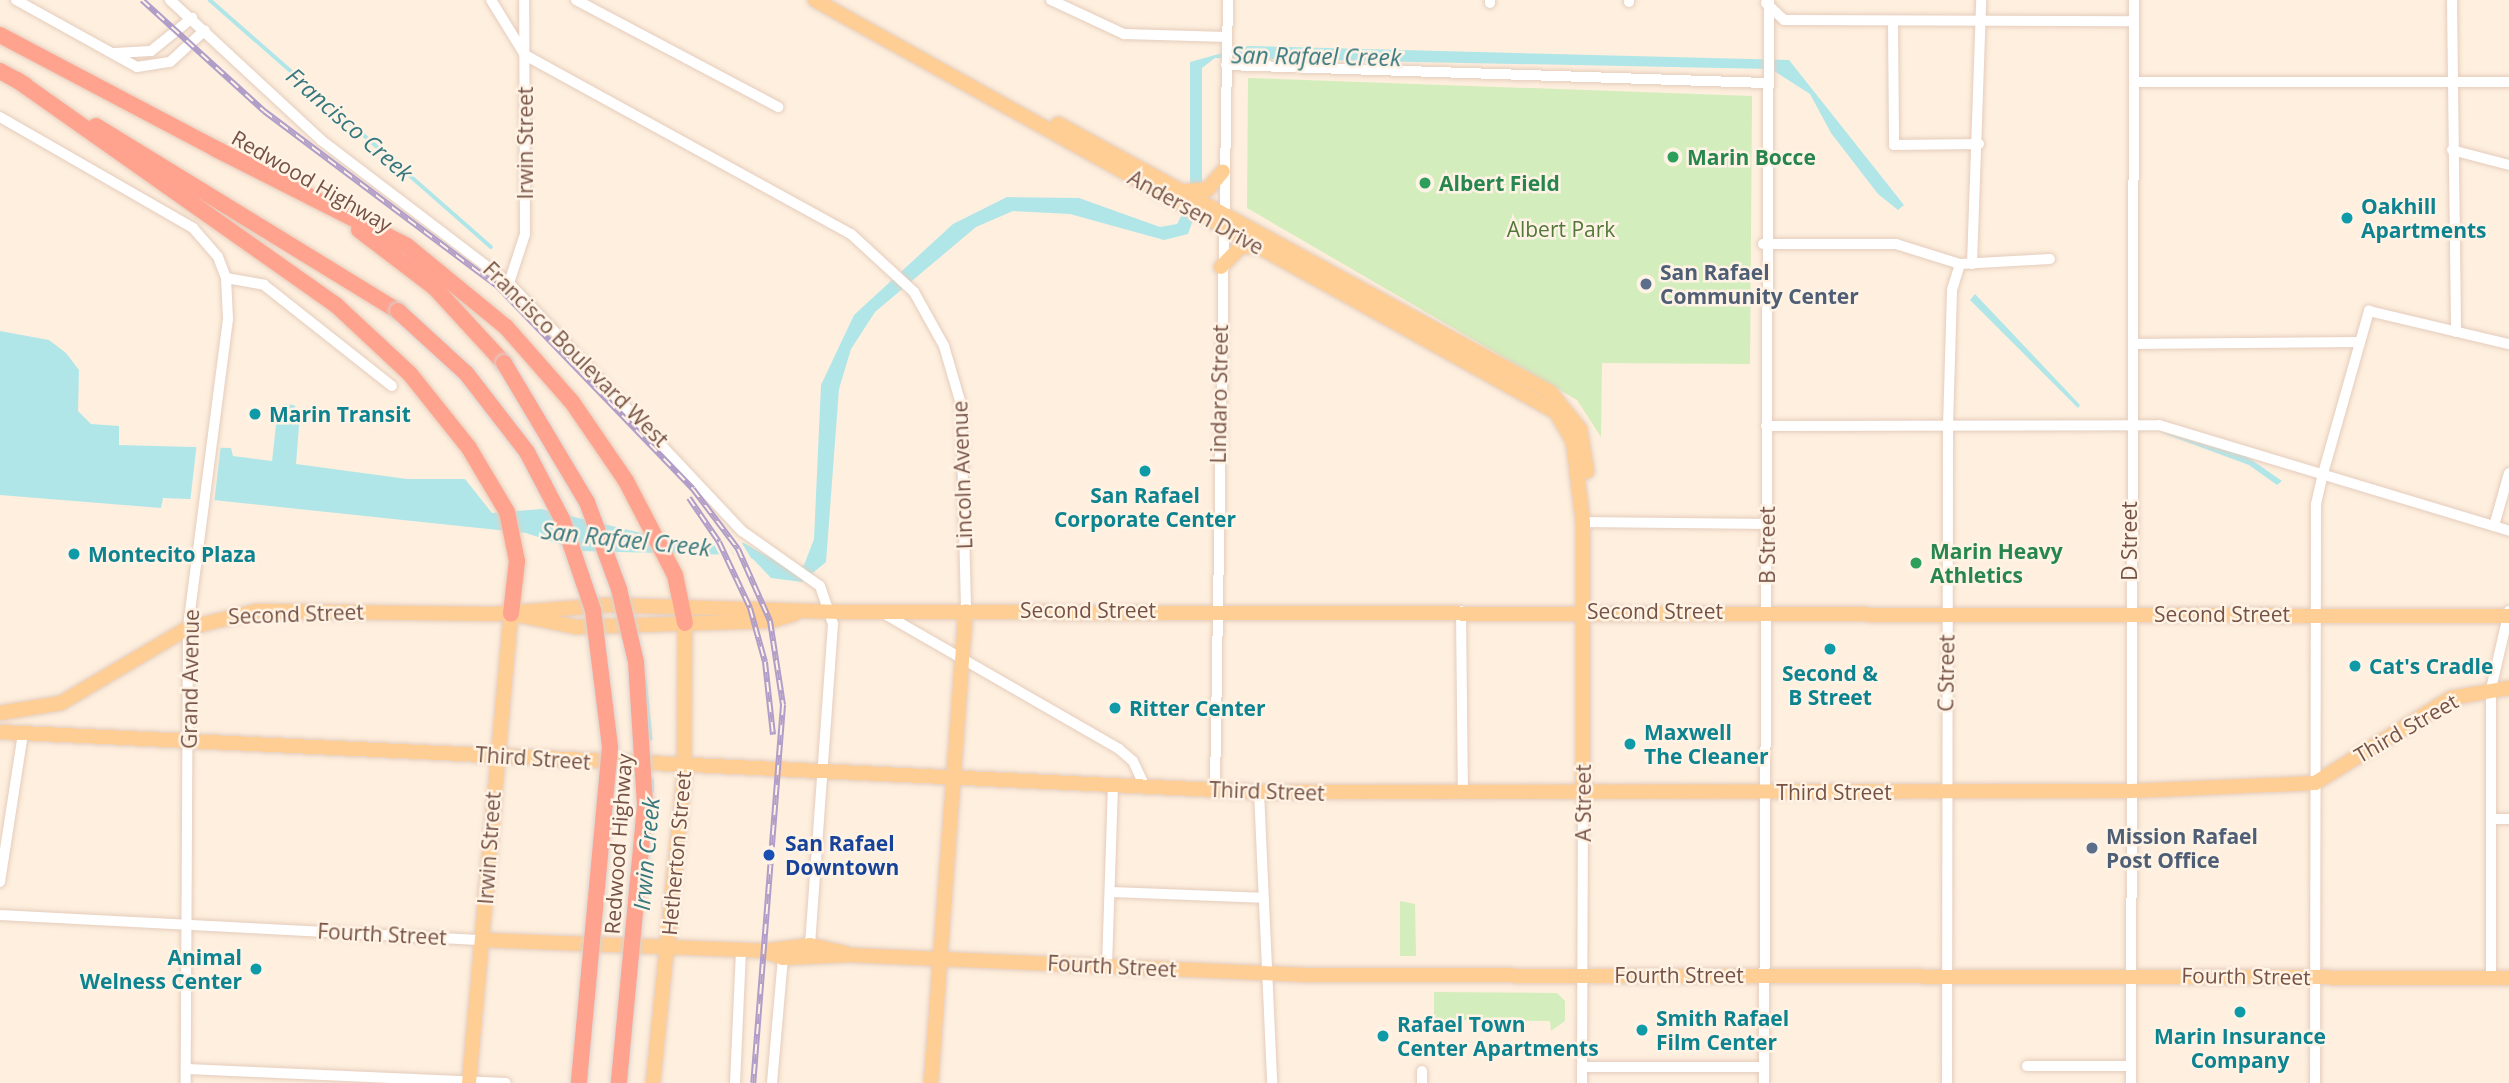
<!DOCTYPE html>
<html>
<head>
<meta charset="utf-8">
<style>
	body { margin:0 }
	#map { position:relative; width:2509px; height:1083px; overflow:hidden; background:#feefde; font-family:"Open Sans",sans-serif }
	div>[style] { position:absolute }
	[style*='--x'] { left:calc(var(--x)*1px); top:calc(var(--y)*1px); width:calc(var(--w)*1px); rotate:calc(var(--a)*1deg) }
	.green>* { inset:0; background:#d4edbc }
	.water>* { inset:0; background:#b1e6e9 }
	.pier>* { inset:0; background:#feefde }
	.stream>* { height:3.5px; margin:-1.75px; padding:0 1.75px; transform-origin:1.75px; border-radius:1.75px; background:#b1e6e9 }
	.roads { filter:drop-shadow(0 0 2px #e5ccbc) drop-shadow(0 0 2px #e5ccbc) }
	.minor>* { height:10px; margin:-5px; padding:0 5px; transform-origin:5px; border-radius:5px; background:#fff }
	.major>* { height:14px; margin:-7px; padding:0 7px; transform-origin:7px; border-radius:7px; background:#ffce94 }
	.highway>* { height:16px; margin:-8px; padding:0 8px; transform-origin:8px; border-radius:8px; background:#ffa28e }
	.rail>* { height:6px; margin-top:-3px; transform-origin:0; background:repeating-linear-gradient(90deg,#fff3e6 0 10px,#b09dc8 0 20px); box-sizing:border-box; border-block:2px solid #b09dc8 }
	.bridges { filter:drop-shadow(0 0 2px #dbd2ce) drop-shadow(0 0 2px #dbd2ce) }
	.highway-bridge>* { height:16px; margin:-8px; padding:0 8px; transform-origin:8px; border-radius:8px; background:#ffa28e }
	.dots>* { width:19px; height:19px; translate:-50% -50%; box-sizing:border-box; border:4px solid #fff3e6; border-radius:50% }
	span { translate:-50% -50%; white-space:nowrap; text-align:center; line-height:1.15; -webkit-text-stroke:5px #fff3e6; paint-order:stroke }
	.street-label { font-size:21px; color:#765244 }
	.leisure-label { font-size:21px; color:#27864d; font-weight:700 }
	.left { translate:0 -50%; text-align:left }
	.culture-label { font-size:21px; color:#0d838f; font-weight:700 }
	.right { translate:-100% -50%; text-align:right }
	.park-label { font-size:21px; color:#517839 }
	.service-label { font-size:21px; color:#4e5e75; font-weight:700 }
	.transit-label { font-size:21px; color:#164399; font-weight:700 }
	.water-label { font-size:23px; color:#36787e; font-style:italic }
</style>
</head>
<body>
<div id="map">
	<div class="green">
		<div style="clip-path:polygon(1248px 78px,1752px 96px,1750px 364px,1602px 363px,1601px 437px,1577px 400px,1247px 208px)"></div>
		<div style="clip-path:polygon(1400px 901px,1415px 904px,1416px 956px,1400px 956px)"></div>
		<div style="clip-path:polygon(1434px 992px,1557px 993px,1565px 1001px,1565px 1021px,1551px 1031px,1550px 1021px,1434px 1020px)"></div>
	</div>
	<div class="water">
		<div style="clip-path:polygon(1248px 46px,1789px 60px,1904px 205px,1898px 210px,1878px 194px,1831px 133px,1810px 94px,1771px 69px,1215px 58px,1202px 68px,1202px 194px,1188px 234px,1164px 240px,1070px 214px,1013px 211px,976px 227px,875px 312px,851px 349px,839px 389px,826px 562px,802px 582px,771px 578px,753px 559px,738px 555px,580px 551px,526px 533px,213px 500px,163px 498px,161px 508px,0 495px,0 331px,49px 340px,66px 353px,79px 370px,78px 411px,91px 424px,119px 426px,119px 445px,231px 448px,233px 456px,272px 461px,277px 416px,284px 404px,294px 405px,300px 414px,296px 464px,407px 479px,465px 479px,492px 513px,541px 509px,683px 543px,744px 543px,791px 570px,804px 565px,814px 539px,821px 385px,854px 315px,953px 224px,1007px 197px,1079px 198px,1160px 227px,1177px 224px,1190px 199px,1190px 62px)"></div>
		<div style="clip-path:polygon(1975px 294px,2080px 405px,2078px 408px,1970px 300px)"></div>
		<div style="clip-path:polygon(2157px 431px,2246px 456px,2282px 481px,2277px 485px,2249px 465px)"></div>
	</div>
	<div class="pier">
		<div style="clip-path:polygon(197px 442px,221px 444px,214px 504px,190px 503px)"></div>
		<div style="clip-path:polygon(710px 537px,740px 540px,754px 563px,736px 558px,729px 546px,735px 558px,721px 558px)"></div>
	</div>
	<div class="stream">
		<div style="--x:210;--y:0;--w:374;--a:41.3"></div>
		<div style="--x:645;--y:678;--w:61;--a:84.4"></div>
		<div style="--x:652;--y:791;--w:10;--a:-90"></div>
	</div>
	<div class="roads">
		<div class="minor">
			<div style="--x:16;--y:0;--w:138;--a:29"></div>
			<div style="--x:137;--y:67;--w:33;--a:-9"></div>
			<div style="--x:170;--y:62;--w:47;--a:-42.4"></div>
			<div style="--x:170;--y:0;--w:206;--a:42.8"></div>
			<div style="--x:321;--y:140;--w:236;--a:37.3"></div>
			<div style="--x:509;--y:283;--w:340;--a:46.8"></div>
			<div style="--x:742;--y:531;--w:95;--a:35.2"></div>
			<div style="--x:820;--y:586;--w:40;--a:71.1"></div>
			<div style="--x:833;--y:624;--w:322;--a:94.1"></div>
			<div style="--x:491;--y:0;--w:65;--a:58.3"></div>
			<div style="--x:525;--y:55;--w:372;--a:28.8"></div>
			<div style="--x:851;--y:234;--w:86;--a:42.6"></div>
			<div style="--x:914;--y:292;--w:62;--a:60.9"></div>
			<div style="--x:944;--y:346;--w:60;--a:73.7"></div>
			<div style="--x:961;--y:404;--w:207;--a:88.6"></div>
			<div style="--x:576;--y:0;--w:229;--a:27.9"></div>
			<div style="--x:1051;--y:0;--w:81;--a:25"></div>
			<div style="--x:1124;--y:34;--w:103;--a:1.7"></div>
			<div style="--x:2452;--y:0;--w:332;--a:89.3"></div>
			<div style="--x:1629;--y:2;--w:2;--a:-90"></div>
			<div style="--x:1490;--y:3;--w:3;--a:-90"></div>
			<div style="--x:1766;--y:3;--w:25;--a:43"></div>
			<div style="--x:1784;--y:20;--w:350;--a:0.2"></div>
			<div style="--x:1893;--y:22;--w:123;--a:89.5"></div>
			<div style="--x:1894;--y:145;--w:85;--a:-0.7"></div>
			<div style="--x:115;--y:53;--w:36;--a:-3"></div>
			<div style="--x:151;--y:51;--w:53;--a:-38.8"></div>
			<div style="--x:1226;--y:65;--w:541;--a:1.91"></div>
			<div style="--x:2134;--y:82;--w:375;--a:0"></div>
			<div style="--x:0;--y:117;--w:223;--a:29.9"></div>
			<div style="--x:193;--y:228;--w:38;--a:49"></div>
			<div style="--x:218;--y:257;--w:22;--a:69"></div>
			<div style="--x:226;--y:278;--w:41;--a:87.2"></div>
			<div style="--x:228;--y:319;--w:312;--a:97.4"></div>
			<div style="--x:188;--y:628;--w:455;--a:90.3"></div>
			<div style="--x:2452;--y:150;--w:59;--a:14.7"></div>
			<div style="--x:1763;--y:244;--w:133;--a:0"></div>
			<div style="--x:1896;--y:244;--w:67;--a:17.4"></div>
			<div style="--x:1960;--y:264;--w:90;--a:-3.2"></div>
			<div style="--x:1972;--y:264;--w:264;--a:-88"></div>
			<div style="--x:226;--y:278;--w:39;--a:10"></div>
			<div style="--x:264;--y:285;--w:163;--a:38.3"></div>
			<div style="--x:509;--y:283;--w:52;--a:-71.9"></div>
			<div style="--x:525;--y:234;--w:234;--a:-90.2"></div>
			<div style="--x:2134;--y:344;--w:223;--a:-0.5"></div>
			<div style="--x:1766;--y:426;--w:393;--a:-0.1"></div>
			<div style="--x:2159;--y:425;--w:366;--a:16.8"></div>
			<div style="--x:1583;--y:522;--w:184;--a:0.6"></div>
			<div style="--x:2494;--y:526;--w:55;--a:-74.2"></div>
			<div style="--x:1461;--y:611;--w:180;--a:89.4"></div>
			<div style="--x:881;--y:612;--w:275;--a:29.9"></div>
			<div style="--x:1119;--y:749;--w:18;--a:41"></div>
			<div style="--x:1133;--y:761;--w:29;--a:65"></div>
			<div style="--x:1215;--y:789;--w:789;--a:-89.06"></div>
			<div style="--x:1259;--y:792;--w:291;--a:87.4"></div>
			<div style="--x:2493;--y:819;--w:16;--a:0"></div>
			<div style="--x:0;--y:882;--w:150;--a:-81.2"></div>
			<div style="--x:1110;--y:892;--w:153;--a:2.2"></div>
			<div style="--x:0;--y:915;--w:484;--a:3"></div>
			<div style="--x:1107;--y:966;--w:181;--a:-88.1"></div>
			<div style="--x:2491;--y:978;--w:289;--a:-90"></div>
			<div style="--x:2491;--y:689;--w:80;--a:-77"></div>
			<div style="--x:2027;--y:1066;--w:104;--a:0"></div>
			<div style="--x:1582;--y:1067;--w:182;--a:0"></div>
			<div style="--x:186;--y:1069;--w:320;--a:2.5"></div>
			<div style="--x:735;--y:1083;--w:131;--a:-87.4"></div>
			<div style="--x:772;--y:1083;--w:125;--a:-85"></div>
			<div style="--x:1422;--y:1083;--w:12;--a:-90"></div>
			<div style="--x:1582;--y:1083;--w:292;--a:-89.8"></div>
			<div style="--x:1764;--y:1083;--w:1083;--a:-89.74"></div>
			<div style="--x:1947;--y:1083;--w:657;--a:-89.91"></div>
			<div style="--x:1948;--y:426;--w:136;--a:-88.3"></div>
			<div style="--x:1952;--y:290;--w:27;--a:-73"></div>
			<div style="--x:2131;--y:1083;--w:1083;--a:-89.84"></div>
			<div style="--x:2315;--y:1083;--w:579;--a:-89.9"></div>
			<div style="--x:2316;--y:504;--w:28;--a:-77"></div>
			<div style="--x:2322;--y:477;--w:173;--a:-74.2"></div>
			<div style="--x:2369;--y:311;--w:144;--a:13.3"></div>
		</div>
		<div class="major">
			<div style="--x:815;--y:0;--w:848;--a:29.07"></div>
			<div style="--x:1556;--y:412;--w:34;--a:60"></div>
			<div style="--x:1573;--y:442;--w:81;--a:82.9"></div>
			<div style="--x:1583;--y:522;--w:269;--a:90"></div>
			<div style="--x:1058;--y:124;--w:560;--a:28.58"></div>
			<div style="--x:1550;--y:392;--w:48;--a:51"></div>
			<div style="--x:1580;--y:429;--w:43;--a:80.5"></div>
			<div style="--x:1187;--y:191;--w:21;--a:-5"></div>
			<div style="--x:1208;--y:189;--w:23;--a:-50"></div>
			<div style="--x:1221;--y:267;--w:28;--a:-46"></div>
			<div style="--x:1240;--y:247;--w:16;--a:-4"></div>
			<div style="--x:513;--y:614;--w:64;--a:11.7"></div>
			<div style="--x:576;--y:627;--w:194;--a:-1.8"></div>
			<div style="--x:770;--y:621;--w:25;--a:-16"></div>
			<div style="--x:0;--y:713;--w:62;--a:-9.3"></div>
			<div style="--x:61;--y:703;--w:147;--a:-30.6"></div>
			<div style="--x:188;--y:628;--w:71;--a:-13.8"></div>
			<div style="--x:257;--y:611;--w:237;--a:0.7"></div>
			<div style="--x:494;--y:614;--w:115;--a:-4.5"></div>
			<div style="--x:609;--y:605;--w:232;--a:1.7"></div>
			<div style="--x:841;--y:612;--w:1668;--a:0.14"></div>
			<div style="--x:0;--y:732;--w:1260;--a:2.73"></div>
			<div style="--x:1259;--y:792;--w:872;--a:-0.07"></div>
			<div style="--x:2131;--y:791;--w:184;--a:-2.5"></div>
			<div style="--x:2315;--y:783;--w:160;--a:-32"></div>
			<div style="--x:2451;--y:698;--w:59;--a:-9.8"></div>
			<div style="--x:483;--y:940;--w:281;--a:2.2"></div>
			<div style="--x:764;--y:951;--w:20;--a:20"></div>
			<div style="--x:783;--y:958;--w:66;--a:-2.6"></div>
			<div style="--x:849;--y:955;--w:454;--a:2.5"></div>
			<div style="--x:1303;--y:975;--w:1206;--a:0.14"></div>
			<div style="--x:764;--y:951;--w:46;--a:-7.4"></div>
			<div style="--x:810;--y:945;--w:36;--a:13"></div>
			<div style="--x:469;--y:1083;--w:471;--a:-84.9"></div>
			<div style="--x:653;--y:1083;--w:307;--a:-84.2"></div>
			<div style="--x:684;--y:778;--w:155;--a:-89.6"></div>
			<div style="--x:931;--y:1083;--w:473;--a:-85.8"></div>
		</div>
		<div class="highway">
			<div style="--x:0;--y:35;--w:253;--a:27.8"></div>
			<div style="--x:0;--y:71;--w:29;--a:29"></div>
			<div style="--x:17;--y:80;--w:390;--a:35.2"></div>
			<div style="--x:336;--y:305;--w:101;--a:43"></div>
			<div style="--x:410;--y:374;--w:95;--a:51.4"></div>
			<div style="--x:469;--y:448;--w:74;--a:59.3"></div>
			<div style="--x:507;--y:512;--w:50;--a:78.5"></div>
			<div style="--x:517;--y:561;--w:53;--a:96.5"></div>
			<div style="--x:96;--y:126;--w:354;--a:31.5"></div>
			<div style="--x:214;--y:148;--w:216;--a:26.9"></div>
			<div style="--x:407;--y:246;--w:128;--a:39.3"></div>
			<div style="--x:506;--y:327;--w:100;--a:48.7"></div>
			<div style="--x:572;--y:402;--w:96;--a:55.6"></div>
			<div style="--x:626;--y:481;--w:106;--a:62.5"></div>
			<div style="--x:675;--y:575;--w:49;--a:78.2"></div>
			<div style="--x:359;--y:230;--w:96;--a:37.3"></div>
			<div style="--x:435;--y:288;--w:102;--a:47.4"></div>
		</div>
	</div>
	<div class="rail">
		<div style="--x:142;--y:0;--w:165;--a:42.3"></div>
		<div style="--x:264;--y:111;--w:291;--a:36.9"></div>
		<div style="--x:497;--y:286;--w:282;--a:46"></div>
		<div style="--x:693;--y:489;--w:75;--a:53.1"></div>
		<div style="--x:738;--y:549;--w:79;--a:66"></div>
		<div style="--x:770;--y:621;--w:85;--a:81.2"></div>
		<div style="--x:783;--y:705;--w:379;--a:94.5"></div>
		<div style="--x:689;--y:498;--w:53;--a:55.7"></div>
		<div style="--x:719;--y:542;--w:73;--a:64.8"></div>
		<div style="--x:750;--y:608;--w:56;--a:74.5"></div>
		<div style="--x:765;--y:662;--w:73;--a:83.7"></div>
	</div>
	<div class="bridges">
		<div class="highway-bridge">
			<div style="--x:398;--y:311;--w:92;--a:42.4"></div>
			<div style="--x:466;--y:373;--w:100;--a:52.3"></div>
			<div style="--x:527;--y:452;--w:76;--a:62.4"></div>
			<div style="--x:562;--y:519;--w:96;--a:71.2"></div>
			<div style="--x:593;--y:610;--w:138;--a:82.9"></div>
			<div style="--x:610;--y:747;--w:337;--a:95.3"></div>
			<div style="--x:504;--y:363;--w:162;--a:59.2"></div>
			<div style="--x:587;--y:502;--w:93;--a:69.8"></div>
			<div style="--x:619;--y:589;--w:75;--a:76.9"></div>
			<div style="--x:636;--y:662;--w:144;--a:86.4"></div>
			<div style="--x:645;--y:806;--w:278;--a:95.4"></div>
		</div>
	</div>
	<div class="dots">
		<div style="left:1673px;top:157px;background:#2e9e5b"></div>
		<div style="left:1425px;top:183px;background:#2e9e5b"></div>
		<div style="left:2347px;top:218px;background:#0f9aa8"></div>
		<div style="left:1646px;top:284px;background:#5c6f8a"></div>
		<div style="left:255px;top:414px;background:#0f9aa8"></div>
		<div style="left:1145px;top:471px;background:#0f9aa8"></div>
		<div style="left:74px;top:554px;background:#0f9aa8"></div>
		<div style="left:1916px;top:563px;background:#2e9e5b"></div>
		<div style="left:1830px;top:649px;background:#0f9aa8"></div>
		<div style="left:2355px;top:666px;background:#0f9aa8"></div>
		<div style="left:1115px;top:708px;background:#0f9aa8"></div>
		<div style="left:1630px;top:744px;background:#0f9aa8"></div>
		<div style="left:2092px;top:848px;background:#5c6f8a"></div>
		<div style="left:769px;top:855px;background:#1a4fb4"></div>
		<div style="left:256px;top:969px;background:#0f9aa8"></div>
		<div style="left:2240px;top:1012px;background:#0f9aa8"></div>
		<div style="left:1642px;top:1030px;background:#0f9aa8"></div>
		<div style="left:1383px;top:1036px;background:#0f9aa8"></div>
	</div>
	<div class="street-label">
		<span style="left:525px;top:143px;rotate:-90deg">Irwin Street</span>
		<span style="left:312px;top:181px;rotate:30deg">Redwood Highway</span>
		<span style="left:1196px;top:212px;rotate:29deg">Andersen Drive</span>
		<span style="left:576px;top:354px;rotate:45deg">Francisco Boulevard West</span>
		<span style="left:1219px;top:394px;rotate:-89deg">Lindaro Street</span>
		<span style="left:962px;top:475px;rotate:-92deg">Lincoln Avenue</span>
		<span style="left:2129px;top:541px;rotate:-90deg">D Street</span>
		<span style="left:1767px;top:545px;rotate:-90deg">B Street</span>
		<span style="left:1088px;top:610px">Second Street</span>
		<span style="left:1655px;top:611px">Second Street</span>
		<span style="left:296px;top:614px;rotate:-2deg">Second Street</span>
		<span style="left:2222px;top:614px">Second Street</span>
		<span style="left:1946px;top:673px;rotate:-89deg">C Street</span>
		<span style="left:190px;top:679px;rotate:-89deg">Grand Avenue</span>
		<span style="left:2406px;top:728px;rotate:-30deg">Third Street</span>
		<span style="left:533px;top:758px;rotate:4deg">Third Street</span>
		<span style="left:1267px;top:791px;rotate:2deg">Third Street</span>
		<span style="left:1834px;top:792px">Third Street</span>
		<span style="left:1583px;top:803px;rotate:-90deg">A Street</span>
		<span style="left:618px;top:844px;rotate:-86deg">Redwood Highway</span>
		<span style="left:489px;top:848px;rotate:-86deg">Irwin Street</span>
		<span style="left:676px;top:853px;rotate:-85deg">Hetherton Street</span>
		<span style="left:382px;top:934px;rotate:3deg">Fourth Street</span>
		<span style="left:1112px;top:966px;rotate:3deg">Fourth Street</span>
		<span style="left:1679px;top:975px">Fourth Street</span>
		<span style="left:2246px;top:976px;rotate:1deg">Fourth Street</span>
	</div>
	<div class="leisure-label">
		<span class="left" style="left:1687px;top:157px">Marin Bocce</span>
		<span class="left" style="left:1439px;top:183px">Albert Field</span>
		<span class="left" style="left:1930px;top:563px">Marin Heavy<br>Athletics</span>
	</div>
	<div class="culture-label">
		<span class="left" style="left:2361px;top:218px">Oakhill<br>Apartments</span>
		<span class="left" style="left:269px;top:414px">Marin Transit</span>
		<span style="left:1145px;top:507px">San Rafael<br>Corporate Center</span>
		<span class="left" style="left:88px;top:554px">Montecito Plaza</span>
		<span class="left" style="left:2369px;top:666px">Cat's Cradle</span>
		<span style="left:1830px;top:685px">Second &amp;<br>B Street</span>
		<span class="left" style="left:1129px;top:708px">Ritter Center</span>
		<span class="left" style="left:1644px;top:744px">Maxwell<br>The Cleaner</span>
		<span class="right" style="left:242px;top:969px">Animal<br>Welness Center</span>
		<span class="left" style="left:1656px;top:1030px">Smith Rafael<br>Film Center</span>
		<span class="left" style="left:1397px;top:1036px">Rafael Town<br>Center Apartments</span>
		<span style="left:2240px;top:1048px">Marin Insurance<br>Company</span>
	</div>
	<div class="park-label">
		<span style="left:1561px;top:229px">Albert Park</span>
	</div>
	<div class="service-label">
		<span class="left" style="left:1660px;top:284px">San Rafael<br>Community Center</span>
		<span class="left" style="left:2106px;top:848px">Mission Rafael<br>Post Office</span>
	</div>
	<div class="transit-label">
		<span class="left" style="left:785px;top:855px">San Rafael<br>Downtown</span>
	</div>
	<div class="water-label">
		<span style="left:1316px;top:56px;rotate:1deg">San Rafael Creek</span>
		<span style="left:350px;top:124px;rotate:41deg">Francisco Creek</span>
		<span style="left:626px;top:539px;rotate:6deg">San Rafael Creek</span>
		<span style="left:646px;top:854px;rotate:-85deg">Irwin Creek</span>
	</div>
</div>
</body>
</html>
